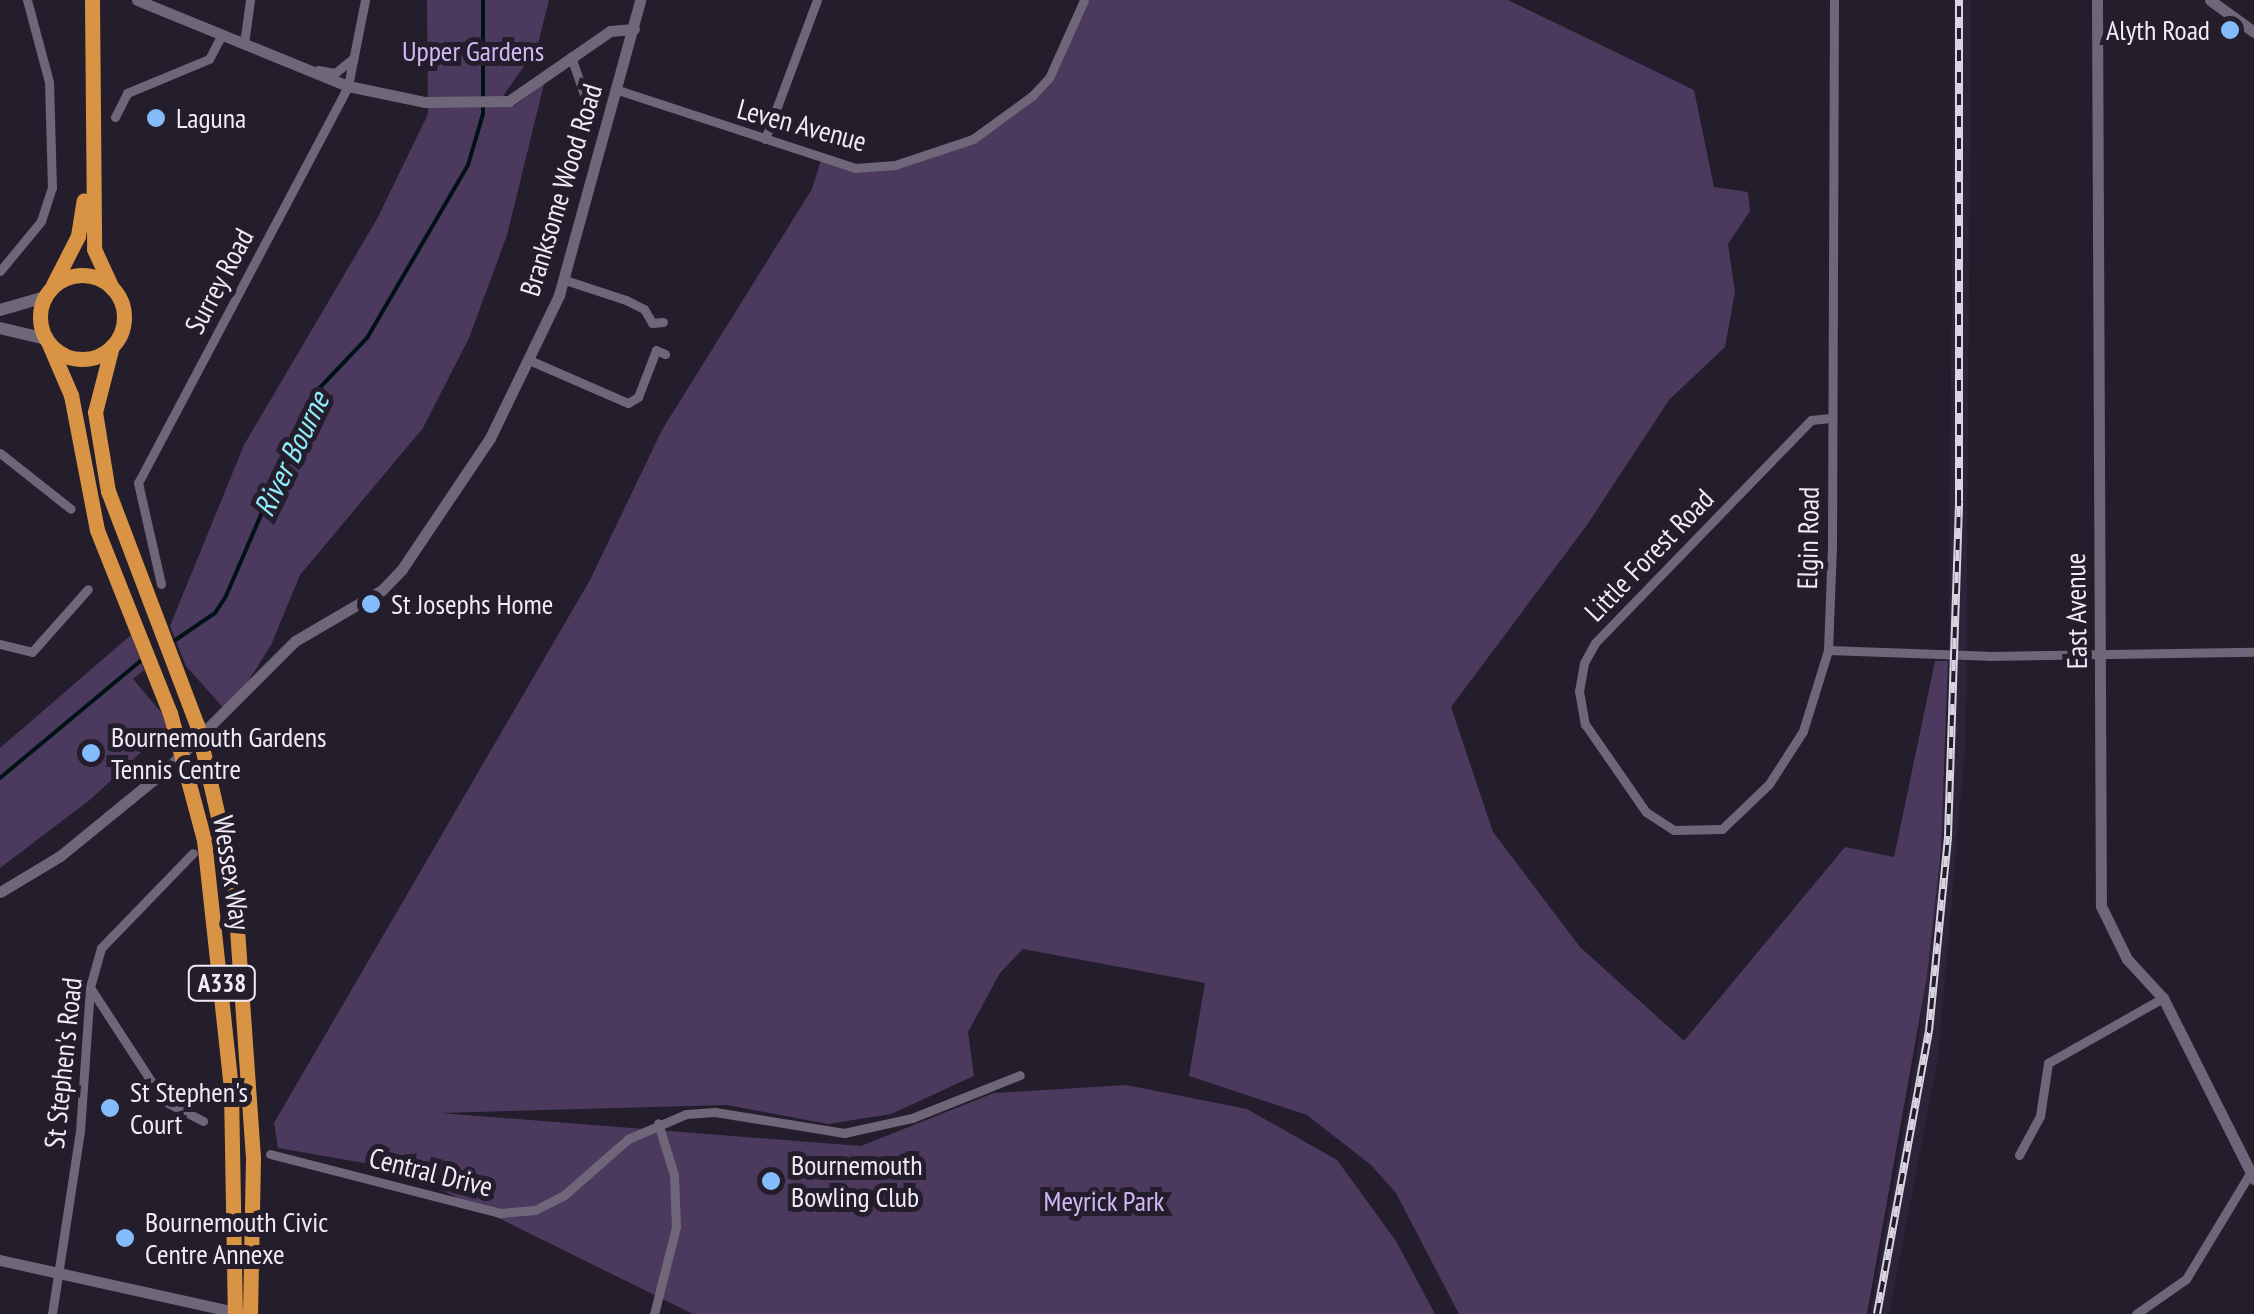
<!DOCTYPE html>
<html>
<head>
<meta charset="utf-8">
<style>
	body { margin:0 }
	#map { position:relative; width:2254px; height:1314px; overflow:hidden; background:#231d2c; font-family:"PT Sans Narrow",sans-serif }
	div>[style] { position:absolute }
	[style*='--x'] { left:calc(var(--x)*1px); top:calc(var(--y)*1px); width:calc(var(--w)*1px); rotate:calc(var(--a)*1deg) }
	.built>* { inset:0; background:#2d2439 }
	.green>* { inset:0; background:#4b3a5e }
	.stream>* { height:4px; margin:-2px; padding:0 2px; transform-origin:2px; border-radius:2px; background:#001216 }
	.minor>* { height:9px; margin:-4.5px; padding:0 4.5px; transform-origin:4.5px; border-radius:4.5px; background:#6f6779 }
	.tertiary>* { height:11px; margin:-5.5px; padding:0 5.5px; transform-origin:5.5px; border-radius:5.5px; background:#6f6779 }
	.secondary>* { height:12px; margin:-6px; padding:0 6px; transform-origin:6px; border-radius:6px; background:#6f6779 }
	.trunk>* { height:15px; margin:-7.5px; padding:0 7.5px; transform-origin:7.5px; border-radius:7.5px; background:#d89444 }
	.trunk>.ring { margin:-7.5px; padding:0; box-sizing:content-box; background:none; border:15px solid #d89444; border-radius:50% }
	.rail>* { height:8px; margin-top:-4px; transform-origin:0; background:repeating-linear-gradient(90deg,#231d2c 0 11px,#d9d4df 0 22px); box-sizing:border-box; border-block:2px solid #d9d4df }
	.dots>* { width:28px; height:28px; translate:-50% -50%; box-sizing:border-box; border:5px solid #231d2c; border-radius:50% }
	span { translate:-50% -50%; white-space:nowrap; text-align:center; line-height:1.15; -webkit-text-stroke:10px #231d2c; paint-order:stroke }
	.shield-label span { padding:2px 8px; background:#231d2c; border:2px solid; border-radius:8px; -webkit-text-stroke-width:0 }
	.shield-label { font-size:25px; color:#f0ebf6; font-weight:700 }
	.poi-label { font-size:28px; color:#f0ebf6 }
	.right { translate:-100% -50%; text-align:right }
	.left { translate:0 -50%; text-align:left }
	.park-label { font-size:28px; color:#d3b8f6 }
	.street-label { font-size:28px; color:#f0ebf6 }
	.water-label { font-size:30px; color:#90ecf9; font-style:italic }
</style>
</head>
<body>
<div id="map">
	<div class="built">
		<div style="clip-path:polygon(1954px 0,1971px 0,1966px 737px,1938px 1058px,1889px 1314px,1870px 1314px,1917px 1055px,1948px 742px)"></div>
	</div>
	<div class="green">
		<div style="clip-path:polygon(427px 0,549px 0,537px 48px,498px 103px,514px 106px,544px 84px,507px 235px,469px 338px,423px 428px,300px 575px,271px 645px,228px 713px,186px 666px,170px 626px,244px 445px,377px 219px,428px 114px)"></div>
		<div style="clip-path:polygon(1084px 0,1508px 0,1694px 90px,1714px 187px,1748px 192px,1750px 211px,1728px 244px,1735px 292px,1725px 347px,1669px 400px,1587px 525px,1451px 707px,1493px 832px,1580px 947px,1684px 1041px,1845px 847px,1894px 857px,1935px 661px,1948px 661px,1941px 850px,1927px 976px,1867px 1314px,1459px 1314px,1396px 1193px,1371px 1165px,1307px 1115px,1189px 1076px,1205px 983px,1023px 949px,1000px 973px,968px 1032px,974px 1076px,891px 1114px,828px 1124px,727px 1105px,440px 1113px,861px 1146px,994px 1093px,1126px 1085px,1247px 1109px,1337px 1160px,1396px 1241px,1435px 1314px,693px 1314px,399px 1169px,278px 1148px,274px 1123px,590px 580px,662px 430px,812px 189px,822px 157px,855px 168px,895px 165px,975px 138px,1048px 78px)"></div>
		<div style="clip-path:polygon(131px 635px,144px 670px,133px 679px,171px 724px,91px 799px,0 868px,0 748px)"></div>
	</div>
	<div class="stream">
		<div style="--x:171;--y:643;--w:53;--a:-34.3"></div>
		<div style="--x:215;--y:613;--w:20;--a:-57"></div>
		<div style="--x:226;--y:596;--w:218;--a:-66.7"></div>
		<div style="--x:312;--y:396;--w:80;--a:-46.5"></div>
		<div style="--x:367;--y:338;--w:200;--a:-59.7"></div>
		<div style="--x:468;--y:165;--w:53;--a:-73.6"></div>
		<div style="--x:483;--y:114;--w:114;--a:-90"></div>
		<div style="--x:0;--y:778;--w:189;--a:-39.8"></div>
	</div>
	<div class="minor">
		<div style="--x:244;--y:44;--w:44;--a:-82.2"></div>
		<div style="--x:318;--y:70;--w:17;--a:10"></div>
		<div style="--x:335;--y:73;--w:22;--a:-39"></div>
		<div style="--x:618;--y:90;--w:250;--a:18.2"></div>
		<div style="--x:855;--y:168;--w:40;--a:-4.3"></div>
		<div style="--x:895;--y:165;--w:82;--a:-18.4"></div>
		<div style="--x:973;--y:139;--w:73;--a:-36.1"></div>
		<div style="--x:1032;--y:96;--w:25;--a:-47"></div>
		<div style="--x:1049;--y:78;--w:85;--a:-65.8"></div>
		<div style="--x:115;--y:117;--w:27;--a:-63"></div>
		<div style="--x:127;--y:93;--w:89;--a:-22.5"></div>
		<div style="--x:209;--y:59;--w:27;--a:-62"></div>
		<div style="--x:765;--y:139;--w:148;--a:-69.5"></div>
		<div style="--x:563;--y:187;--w:90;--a:-75.2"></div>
		<div style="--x:586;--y:100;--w:46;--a:-109.2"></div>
		<div style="--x:0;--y:271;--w:65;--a:-50.6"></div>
		<div style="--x:41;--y:221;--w:35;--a:-72"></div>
		<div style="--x:52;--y:188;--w:106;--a:-91.6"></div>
		<div style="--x:49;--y:82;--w:85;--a:-105"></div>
		<div style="--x:565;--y:280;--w:64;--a:18.2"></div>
		<div style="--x:626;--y:300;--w:20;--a:27"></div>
		<div style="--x:644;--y:309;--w:16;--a:60"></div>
		<div style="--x:652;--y:323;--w:11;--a:-5"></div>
		<div style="--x:529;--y:360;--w:108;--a:23.5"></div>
		<div style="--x:628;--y:403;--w:12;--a:-31"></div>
		<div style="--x:638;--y:397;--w:50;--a:-69"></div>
		<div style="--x:656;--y:350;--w:10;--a:24"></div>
		<div style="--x:1830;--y:418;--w:19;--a:174"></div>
		<div style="--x:1811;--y:420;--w:310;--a:134.1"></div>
		<div style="--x:1595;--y:643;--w:23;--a:119"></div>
		<div style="--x:1584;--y:663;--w:28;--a:100"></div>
		<div style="--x:1579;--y:691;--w:34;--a:80"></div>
		<div style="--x:1585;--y:724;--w:107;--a:55.3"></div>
		<div style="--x:1646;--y:812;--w:33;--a:33"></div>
		<div style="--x:1674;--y:830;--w:48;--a:-1.2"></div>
		<div style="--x:1722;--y:829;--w:65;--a:-43.8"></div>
		<div style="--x:1769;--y:784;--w:63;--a:-57.3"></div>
		<div style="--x:1803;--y:731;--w:85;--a:-72.8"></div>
		<div style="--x:1828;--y:650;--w:103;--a:-87.8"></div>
		<div style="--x:1832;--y:547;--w:547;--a:-89.79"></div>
		<div style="--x:0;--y:453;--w:90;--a:38.3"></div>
		<div style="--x:161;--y:584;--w:104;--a:-102.8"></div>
		<div style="--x:138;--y:483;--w:449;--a:-62.1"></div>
		<div style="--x:348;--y:86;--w:88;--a:-78.8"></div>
		<div style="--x:0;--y:644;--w:33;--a:14"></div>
		<div style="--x:32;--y:652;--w:84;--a:-48.4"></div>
		<div style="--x:1828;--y:650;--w:160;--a:2.1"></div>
		<div style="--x:1988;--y:656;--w:266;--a:-0.9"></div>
		<div style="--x:91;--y:989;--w:134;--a:56.9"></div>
		<div style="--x:164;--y:1101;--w:44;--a:27.1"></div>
		<div style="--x:270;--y:1154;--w:237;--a:14.4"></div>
		<div style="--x:500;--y:1213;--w:35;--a:-5"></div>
		<div style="--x:535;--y:1210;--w:31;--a:-27"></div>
		<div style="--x:563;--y:1196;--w:86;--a:-41.2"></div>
		<div style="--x:628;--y:1139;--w:63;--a:-23.3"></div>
		<div style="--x:686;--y:1114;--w:29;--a:-4"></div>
		<div style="--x:715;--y:1112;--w:131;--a:9.2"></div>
		<div style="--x:844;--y:1133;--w:70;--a:-12.4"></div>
		<div style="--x:912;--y:1118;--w:116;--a:-21.7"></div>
		<div style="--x:2019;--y:1155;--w:44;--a:-61.7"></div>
		<div style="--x:2040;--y:1116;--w:54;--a:-81.4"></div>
		<div style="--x:2048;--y:1063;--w:132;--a:-29.5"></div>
		<div style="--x:52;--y:1314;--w:185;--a:-81.3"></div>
		<div style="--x:80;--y:1131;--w:144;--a:-86"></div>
		<div style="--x:90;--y:987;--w:41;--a:-74.2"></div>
		<div style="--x:101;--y:948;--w:132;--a:-45.9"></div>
		<div style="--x:654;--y:1314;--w:90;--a:-75.8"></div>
		<div style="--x:676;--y:1227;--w:52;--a:-92.2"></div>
		<div style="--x:674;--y:1175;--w:54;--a:-107.1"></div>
		<div style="--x:2136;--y:1314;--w:61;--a:-35"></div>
		<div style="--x:2186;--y:1279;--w:127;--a:-58.8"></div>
	</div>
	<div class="tertiary">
		<div style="--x:137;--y:0;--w:228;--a:22.2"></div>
		<div style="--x:348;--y:86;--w:79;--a:11.7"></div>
		<div style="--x:425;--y:102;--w:84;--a:-0.7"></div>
		<div style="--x:509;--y:101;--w:123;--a:-34.7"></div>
		<div style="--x:610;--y:31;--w:24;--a:-5"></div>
		<div style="--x:2097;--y:0;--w:906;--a:89.75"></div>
		<div style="--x:2101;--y:906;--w:59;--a:63.9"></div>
		<div style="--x:2127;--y:959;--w:53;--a:47.3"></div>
		<div style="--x:2163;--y:998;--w:203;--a:63.3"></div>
		<div style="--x:2210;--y:0;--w:54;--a:36"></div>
		<div style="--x:0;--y:892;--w:70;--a:-31"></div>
		<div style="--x:60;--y:856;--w:141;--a:-39.2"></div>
		<div style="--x:169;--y:767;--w:178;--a:-45"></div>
		<div style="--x:295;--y:641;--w:101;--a:-30.4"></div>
		<div style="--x:382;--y:590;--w:29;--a:-46"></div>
		<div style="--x:402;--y:569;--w:158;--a:-56.1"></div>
		<div style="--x:490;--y:438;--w:159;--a:-64.2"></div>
		<div style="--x:559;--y:295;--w:306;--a:-74.6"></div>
		<div style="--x:0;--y:1260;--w:246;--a:12.5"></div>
	</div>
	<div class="secondary">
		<div style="--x:0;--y:310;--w:47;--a:-16.1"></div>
		<div style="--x:0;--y:328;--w:47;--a:13.4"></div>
	</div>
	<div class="trunk">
		<div style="--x:92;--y:0;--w:249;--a:89.5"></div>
		<div style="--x:94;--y:249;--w:43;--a:65.2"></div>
		<div class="ring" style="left:40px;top:275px;width:69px;height:69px"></div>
		<div style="--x:53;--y:285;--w:55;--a:-63"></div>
		<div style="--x:78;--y:236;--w:36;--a:-81"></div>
		<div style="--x:49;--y:344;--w:56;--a:66.7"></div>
		<div style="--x:71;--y:395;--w:137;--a:79.1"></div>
		<div style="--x:97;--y:530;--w:197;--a:68.3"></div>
		<div style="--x:170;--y:713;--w:131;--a:75"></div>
		<div style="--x:204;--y:840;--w:251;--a:83.8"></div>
		<div style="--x:231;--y:1090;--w:224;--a:89"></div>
		<div style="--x:112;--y:346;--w:68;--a:104.4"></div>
		<div style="--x:95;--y:412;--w:80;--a:80.7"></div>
		<div style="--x:108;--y:491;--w:250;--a:69.2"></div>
		<div style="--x:197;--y:725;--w:165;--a:77.1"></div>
		<div style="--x:234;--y:886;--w:273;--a:86"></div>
		<div style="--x:253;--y:1158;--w:156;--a:91.1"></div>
	</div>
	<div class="rail">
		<div style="--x:1877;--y:1314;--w:288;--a:-79.6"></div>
		<div style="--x:1929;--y:1031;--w:196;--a:-84.4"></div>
		<div style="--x:1948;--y:836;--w:335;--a:-88.1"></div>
		<div style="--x:1959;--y:501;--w:501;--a:-90"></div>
	</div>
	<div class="dots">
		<div style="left:2230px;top:30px;background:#84bcfb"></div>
		<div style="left:156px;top:118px;background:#84bcfb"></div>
		<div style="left:371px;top:604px;background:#84bcfb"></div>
		<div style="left:91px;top:753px;background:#84bcfb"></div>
		<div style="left:110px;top:1108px;background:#84bcfb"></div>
		<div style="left:771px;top:1181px;background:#84bcfb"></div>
		<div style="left:125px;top:1238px;background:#84bcfb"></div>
	</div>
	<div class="shield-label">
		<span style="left:222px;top:983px">A338</span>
	</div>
	<div class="poi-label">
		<span class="right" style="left:2210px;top:30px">Alyth Road</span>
		<span class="left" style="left:176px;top:118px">Laguna</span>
		<span class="left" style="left:391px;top:604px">St Josephs Home</span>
		<span class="left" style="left:111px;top:753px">Bournemouth Gardens<br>Tennis Centre</span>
		<span class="left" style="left:130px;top:1108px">St Stephen's<br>Court</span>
		<span class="left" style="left:791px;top:1181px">Bournemouth<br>Bowling Club</span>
		<span class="left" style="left:145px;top:1238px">Bournemouth Civic<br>Centre Annexe</span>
	</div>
	<div class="park-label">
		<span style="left:473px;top:51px">Upper Gardens</span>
		<span style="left:1104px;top:1201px">Meyrick Park</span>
	</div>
	<div class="street-label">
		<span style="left:802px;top:125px;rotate:15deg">Leven Avenue</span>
		<span style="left:561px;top:190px;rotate:-73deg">Branksome Wood Road</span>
		<span style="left:219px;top:281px;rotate:-62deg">Surrey Road</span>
		<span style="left:1808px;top:538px;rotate:-89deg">Elgin Road</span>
		<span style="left:1649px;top:555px;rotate:-46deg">Little Forest Road</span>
		<span style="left:2076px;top:611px;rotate:-91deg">East Avenue</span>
		<span style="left:232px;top:873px;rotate:81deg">Wessex Way</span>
		<span style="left:63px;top:1063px;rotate:-84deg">St Stephen's Road</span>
		<span style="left:431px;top:1172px;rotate:14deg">Central Drive</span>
	</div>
	<div class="water-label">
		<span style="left:291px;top:454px;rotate:-64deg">River Bourne</span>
	</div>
</div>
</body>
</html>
